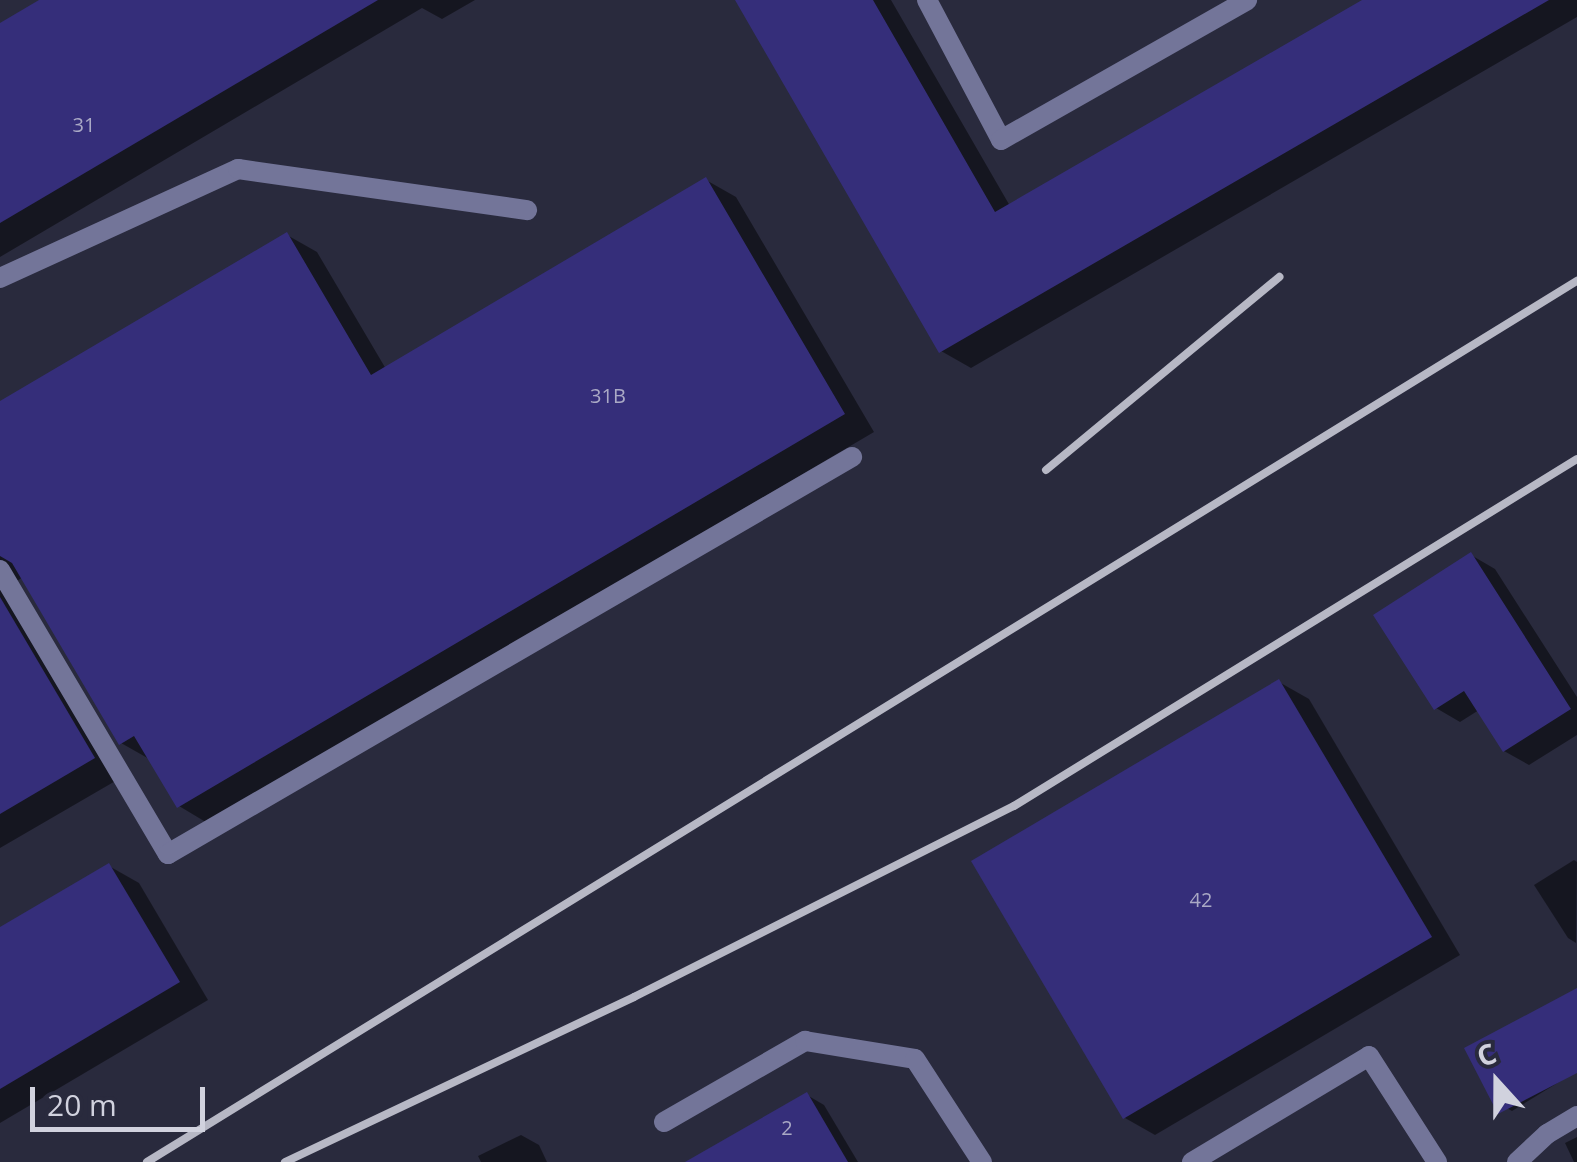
<!DOCTYPE html>
<html>
<head>
<meta charset="utf-8">
<style>
	body { margin:0 }
	#map { position:relative; width:1577px; height:1162px; overflow:hidden; background:#292a3d; font-family:"Open Sans",sans-serif }
	div>[style] { position:absolute }
	[style*='--x'] { left:calc(var(--x)*1px); top:calc(var(--y)*1px); width:calc(var(--w)*1px); rotate:calc(var(--a)*1deg) }
	.shadow>* { inset:0; background:#0007 }
	.building>* { inset:0; background:#352e7a }
	.service>* { height:20px; margin:-10px; padding:0 10px; transform-origin:10px; border-radius:10px; background:#737599 }
	.rail>* { height:8px; margin:-4px; padding:0 4px; transform-origin:4px; border-radius:4px; background:#b7b8c5 }
	span { translate:-50% -50%; white-space:nowrap; text-align:center; line-height:1.15; -webkit-text-stroke:9px #292a3d; paint-order:stroke }
	.number-label { font-size:20px; color:#aaa9c5 }
	.number-label span { -webkit-text-stroke-width:0 }
	.north { position:absolute; left:1447px; top:1032px; width:100px; height:100px; -webkit-text-stroke:8px #292a3d; paint-order:stroke; rotate:339deg; font-size:28px; font-weight:700; line-height:40px; text-align:center; color:#d1d2de }
	.north::after { content:''; display:block; margin:auto; width:35px; height:45px; background:#d1d2de; clip-path:polygon(50% 0,100% 100%,50% 72%,0 100%) }
	.scale { position:absolute; left:30px; top:1087px; width:175px; height:45px; box-sizing:border-box; border:5px solid #d1d2de; border-top:0; padding-left:12px; font-size:30px; line-height:35px; white-space:nowrap; color:#d1d2de; -webkit-text-stroke:8px #292a3d; paint-order:stroke }
</style>
</head>
<body>
<div id="map">
	<div class="shadow">
		<div style="clip-path:polygon(44px 0,475px 0,442px 19px,422px 8px,0 257px,0 26px)"></div>
		<div style="clip-path:polygon(738px 0,891px 0,1010px 206px,1367px 0,1577px 0,1577px 17px,971px 368px,941px 351px)"></div>
		<div style="clip-path:polygon(706px 180px,736px 197px,874px 432px,209px 824px,179px 806px,151px 760px,121px 743px,23px 577px,17px 581px,124px 776px,0 848px,0 403px,287px 235px,317px 252px,386px 369px)"></div>
		<div style="clip-path:polygon(1471px 555px,1495px 569px,1577px 697px,1577px 735px,1529px 765px,1504px 751px,1479px 710px,1460px 722px,1436px 708px)"></div>
		<div style="clip-path:polygon(1279px 682px,1309px 699px,1460px 955px,1155px 1135px,1125px 1118px)"></div>
		<div style="clip-path:polygon(1574px 860px,1577px 862px,1576px 943px,1568px 938px,1534px 885px)"></div>
		<div style="clip-path:polygon(109px 866px,139px 883px,208px 1000px,0 1123px,0 930px)"></div>
		<div style="clip-path:polygon(1577px 1000px,1577px 1071px,1512px 1111px,1494px 1101px)"></div>
		<div style="clip-path:polygon(807px 1095px,824px 1105px,858px 1162px,690px 1162px)"></div>
		<div style="clip-path:polygon(521px 1135px,539px 1145px,547px 1162px,481px 1162px,478px 1156px)"></div>
		<div style="clip-path:polygon(1577px 1137px,1577px 1162px,1574px 1162px,1565px 1143px)"></div>
	</div>
	<div class="building">
		<div style="clip-path:polygon(39px 0,378px 0,0 223px,0 23px)"></div>
		<div style="clip-path:polygon(735px 0,873px 0,995px 212px,1362px 0,1549px 0,939px 353px)"></div>
		<div style="clip-path:polygon(706px 177px,845px 414px,177px 808px,134px 736px,119px 745px,12px 563px,0 556px,0 401px,287px 232px,371px 375px)"></div>
		<div style="clip-path:polygon(1471px 552px,1571px 709px,1503px 752px,1464px 691px,1434px 710px,1373px 615px)"></div>
		<div style="clip-path:polygon(0 597px,95px 758px,0 814px)"></div>
		<div style="clip-path:polygon(1279px 679px,1432px 937px,1123px 1119px,971px 861px)"></div>
		<div style="clip-path:polygon(109px 863px,180px 982px,0 1089px,0 927px)"></div>
		<div style="clip-path:polygon(1577px 988px,1577px 1073px,1498px 1114px,1464px 1048px)"></div>
		<div style="clip-path:polygon(807px 1092px,848px 1162px,685px 1162px)"></div>
	</div>
	<div class="service">
		<div style="--x:927;--y:0;--w:158;--a:62.1"></div>
		<div style="--x:1001;--y:140;--w:283;--a:-29.6"></div>
		<div style="--x:0;--y:278;--w:262;--a:-24.6"></div>
		<div style="--x:238;--y:169;--w:292;--a:8.1"></div>
		<div style="--x:0;--y:570;--w:330;--a:59.4"></div>
		<div style="--x:168;--y:854;--w:791;--a:-30.13"></div>
		<div style="--x:664;--y:1122;--w:163;--a:-29.9"></div>
		<div style="--x:805;--y:1041;--w:111;--a:9.3"></div>
		<div style="--x:915;--y:1059;--w:123;--a:57"></div>
		<div style="--x:1192;--y:1162;--w:206;--a:-30.9"></div>
		<div style="--x:1369;--y:1056;--w:126;--a:57.3"></div>
		<div style="--x:1517;--y:1162;--w:41;--a:-43"></div>
		<div style="--x:1547;--y:1134;--w:35;--a:-31"></div>
	</div>
	<div class="rail">
		<div style="--x:1046;--y:470;--w:303;--a:-39.6"></div>
		<div style="--x:147;--y:1162;--w:1680;--a:-31.64"></div>
		<div style="--x:285;--y:1162;--w:386;--a:-25.3"></div>
		<div style="--x:634;--y:997;--w:425;--a:-26.7"></div>
		<div style="--x:1014;--y:806;--w:661;--a:-31.65"></div>
	</div>
	<div class="number-label">
		<span style="left:84px;top:124px">31</span>
		<span style="left:608px;top:395px">31В</span>
		<span style="left:1201px;top:899px">42</span>
		<span style="left:787px;top:1127px">2</span>
	</div>
	<div class="north">С</div>
	<div class="scale">20 m</div>
</div>
</body>
</html>
